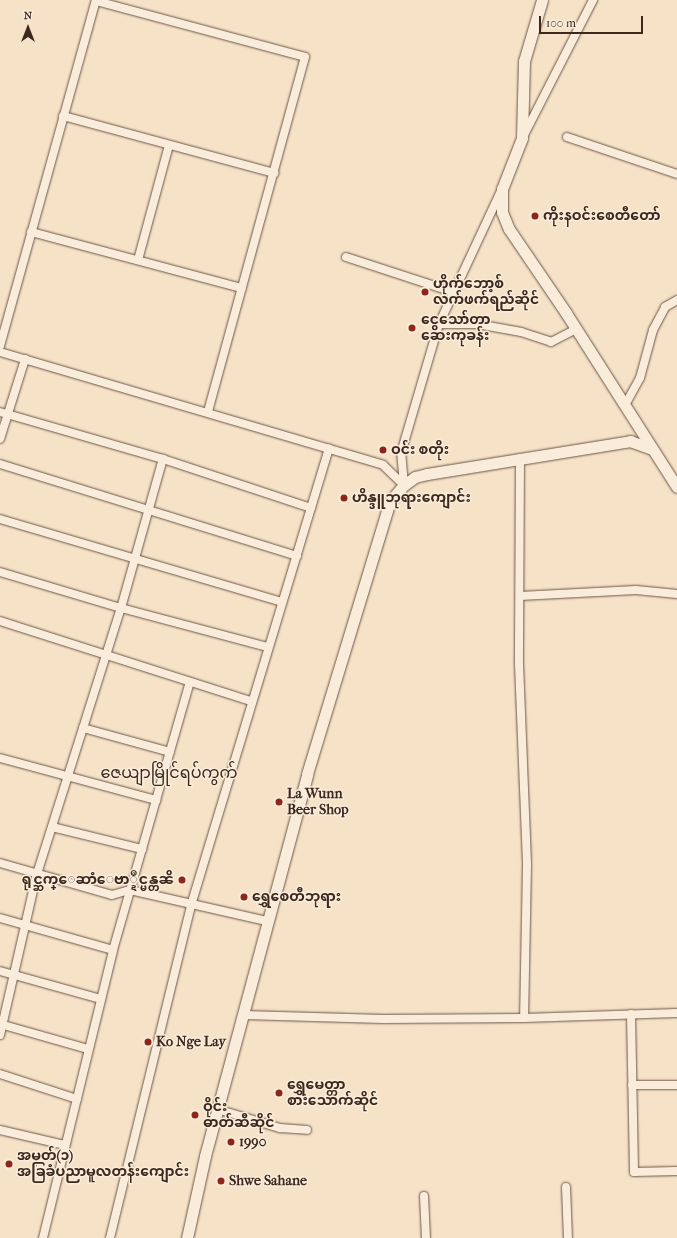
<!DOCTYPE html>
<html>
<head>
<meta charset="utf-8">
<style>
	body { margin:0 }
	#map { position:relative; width:677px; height:1238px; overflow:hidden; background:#f6e2c7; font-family:"IM FELL French Canon","Noto Sans Myanmar",serif }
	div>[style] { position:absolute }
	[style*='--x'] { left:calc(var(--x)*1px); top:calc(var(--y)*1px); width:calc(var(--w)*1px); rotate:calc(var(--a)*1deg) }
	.roads { filter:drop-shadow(0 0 1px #6b5648) drop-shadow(0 0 1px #6b5648) }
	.street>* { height:8px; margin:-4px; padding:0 4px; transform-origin:4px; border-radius:4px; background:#f9ecdb }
	.secondary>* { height:11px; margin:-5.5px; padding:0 5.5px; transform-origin:5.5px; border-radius:5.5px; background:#f9ecdb }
	.dots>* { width:11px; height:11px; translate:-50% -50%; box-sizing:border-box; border:2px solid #f9ecdb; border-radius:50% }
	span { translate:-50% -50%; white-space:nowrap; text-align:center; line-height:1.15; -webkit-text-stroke:3px #f9ecdb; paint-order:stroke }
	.poi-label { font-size:14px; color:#3d281d; font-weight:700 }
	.left { translate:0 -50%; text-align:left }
	.right { translate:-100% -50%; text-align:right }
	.quarter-label { font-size:16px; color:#3d281d }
	.north { position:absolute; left:8px; top:8px; width:40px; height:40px; -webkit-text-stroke:3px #f9ecdb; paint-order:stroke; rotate:0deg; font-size:11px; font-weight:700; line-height:16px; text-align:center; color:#3d281d }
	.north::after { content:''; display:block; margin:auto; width:14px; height:18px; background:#3d281d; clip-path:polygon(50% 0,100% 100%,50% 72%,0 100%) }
	.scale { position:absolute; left:539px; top:16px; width:104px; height:18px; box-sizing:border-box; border:2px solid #3d281d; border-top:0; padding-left:5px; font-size:12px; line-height:14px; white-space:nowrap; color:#3d281d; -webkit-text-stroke:3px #f9ecdb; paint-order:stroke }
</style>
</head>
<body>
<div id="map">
	<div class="roads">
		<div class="street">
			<div style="--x:63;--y:116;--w:219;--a:15.1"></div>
			<div style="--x:524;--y:135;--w:152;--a:-62.9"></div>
			<div style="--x:567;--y:137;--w:116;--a:18.6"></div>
			<div style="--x:31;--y:232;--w:218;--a:14.9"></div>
			<div style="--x:346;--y:257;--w:113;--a:18.1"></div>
			<div style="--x:138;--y:260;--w:119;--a:-74.9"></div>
			<div style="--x:439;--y:324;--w:38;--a:0"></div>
			<div style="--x:477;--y:324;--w:45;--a:10.3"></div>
			<div style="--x:521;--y:332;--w:32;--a:18"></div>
			<div style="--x:551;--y:342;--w:28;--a:-27"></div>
			<div style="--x:0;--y:346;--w:358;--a:-74.5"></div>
			<div style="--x:96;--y:1;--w:216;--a:15"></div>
			<div style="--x:305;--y:57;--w:368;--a:105.3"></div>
			<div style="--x:0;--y:352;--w:399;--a:16.4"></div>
			<div style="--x:383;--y:465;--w:29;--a:44"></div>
			<div style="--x:625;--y:405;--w:31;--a:-61"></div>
			<div style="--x:640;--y:378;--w:50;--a:-74.8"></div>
			<div style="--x:653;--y:330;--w:26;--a:-62"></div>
			<div style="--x:665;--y:307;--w:14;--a:-30"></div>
			<div style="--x:0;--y:412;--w:170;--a:16.1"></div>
			<div style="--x:163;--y:459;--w:156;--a:18.3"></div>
			<div style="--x:0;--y:439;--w:84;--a:-72.6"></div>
			<div style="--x:520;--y:458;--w:206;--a:90.3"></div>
			<div style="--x:519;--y:664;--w:201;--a:87.7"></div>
			<div style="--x:527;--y:865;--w:153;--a:91.1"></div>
			<div style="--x:0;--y:464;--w:311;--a:17.2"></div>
			<div style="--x:404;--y:485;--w:32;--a:-95"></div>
			<div style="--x:401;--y:453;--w:134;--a:-73.6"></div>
			<div style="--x:439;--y:324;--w:147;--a:-65"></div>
			<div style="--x:0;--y:519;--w:294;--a:16.4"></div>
			<div style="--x:0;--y:572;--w:126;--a:16.6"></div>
			<div style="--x:121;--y:608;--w:152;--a:14.9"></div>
			<div style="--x:520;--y:596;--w:116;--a:-3"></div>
			<div style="--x:636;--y:590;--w:41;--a:5.6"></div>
			<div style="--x:0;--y:621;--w:263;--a:17.7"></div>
			<div style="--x:83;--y:728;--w:90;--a:15.4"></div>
			<div style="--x:0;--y:758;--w:162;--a:15.1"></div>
			<div style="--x:52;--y:827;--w:93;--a:13.7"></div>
			<div style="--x:0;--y:863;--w:116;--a:15.9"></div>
			<div style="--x:112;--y:895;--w:19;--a:-16"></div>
			<div style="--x:130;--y:890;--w:140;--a:12.8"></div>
			<div style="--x:0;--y:918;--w:117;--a:15.8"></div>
			<div style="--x:0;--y:971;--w:105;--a:15.5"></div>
			<div style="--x:631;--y:1014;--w:158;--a:88.9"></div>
			<div style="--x:634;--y:1172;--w:43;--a:-1.3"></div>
			<div style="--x:244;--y:1015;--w:139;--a:1.6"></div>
			<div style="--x:383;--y:1019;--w:141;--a:-0.4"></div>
			<div style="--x:524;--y:1018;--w:153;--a:-1.9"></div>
			<div style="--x:0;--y:1024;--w:91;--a:15.9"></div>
			<div style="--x:0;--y:1035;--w:165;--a:-77.1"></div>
			<div style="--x:37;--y:874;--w:279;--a:-72.5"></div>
			<div style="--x:121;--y:608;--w:155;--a:-74.3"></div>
			<div style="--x:0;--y:1074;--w:81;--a:18"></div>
			<div style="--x:632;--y:1085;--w:45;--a:0"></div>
			<div style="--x:217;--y:1109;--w:66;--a:16.8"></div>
			<div style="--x:280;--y:1128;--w:27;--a:4"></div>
			<div style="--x:0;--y:1130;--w:67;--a:13"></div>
			<div style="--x:566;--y:1187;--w:51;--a:87.8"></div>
			<div style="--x:424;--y:1196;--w:42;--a:87.3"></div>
			<div style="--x:43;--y:1238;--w:296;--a:-76.3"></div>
			<div style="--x:113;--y:950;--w:279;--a:-74"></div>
			<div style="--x:110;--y:1238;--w:346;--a:-76.3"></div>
			<div style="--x:192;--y:902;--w:474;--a:-73.2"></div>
		</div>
		<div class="secondary">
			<div style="--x:542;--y:0;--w:64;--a:106.4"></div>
			<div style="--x:524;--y:61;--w:77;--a:91.5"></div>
			<div style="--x:522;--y:138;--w:55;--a:111.4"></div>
			<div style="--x:502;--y:189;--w:23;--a:90"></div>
			<div style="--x:502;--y:212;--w:18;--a:68"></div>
			<div style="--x:509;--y:229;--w:102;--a:55.8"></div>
			<div style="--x:566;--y:313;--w:206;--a:57.5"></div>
			<div style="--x:187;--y:1238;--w:84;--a:-77.6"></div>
			<div style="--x:205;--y:1156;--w:395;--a:-75"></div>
			<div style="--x:307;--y:774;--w:285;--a:-73.1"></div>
			<div style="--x:390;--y:501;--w:21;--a:-49"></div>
			<div style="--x:404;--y:485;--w:14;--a:-36"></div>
			<div style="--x:415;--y:477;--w:12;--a:-14"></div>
			<div style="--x:427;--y:474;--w:206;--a:-9.2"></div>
			<div style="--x:630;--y:441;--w:23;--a:20"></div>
		</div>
	</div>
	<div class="dots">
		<div style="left:535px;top:216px;background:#8f2418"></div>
		<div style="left:425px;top:292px;background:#8f2418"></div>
		<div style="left:412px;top:328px;background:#8f2418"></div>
		<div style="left:383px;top:450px;background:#8f2418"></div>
		<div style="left:344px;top:498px;background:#8f2418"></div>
		<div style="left:279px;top:802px;background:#8f2418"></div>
		<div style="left:182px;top:880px;background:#8f2418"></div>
		<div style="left:244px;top:897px;background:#8f2418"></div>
		<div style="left:148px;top:1042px;background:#8f2418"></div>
		<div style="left:279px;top:1093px;background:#8f2418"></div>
		<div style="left:195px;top:1115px;background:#8f2418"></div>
		<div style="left:231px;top:1142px;background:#8f2418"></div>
		<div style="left:9px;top:1164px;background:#8f2418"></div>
		<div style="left:221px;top:1181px;background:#8f2418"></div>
	</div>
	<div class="poi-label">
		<span class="left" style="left:543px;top:216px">ကိုးနဝင်းစေတီတော်</span>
		<span class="left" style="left:433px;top:292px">ဟိုက်ဘော့စ်<br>လက်ဖက်ရည်ဆိုင်</span>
		<span class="left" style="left:421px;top:328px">ငွေသော်တာ<br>ဆေးကုခန်း</span>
		<span class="left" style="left:391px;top:450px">ဝင်း စတိုး</span>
		<span class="left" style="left:352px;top:498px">ဟိန္ဒူဘုရားကျောင်း</span>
		<span class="left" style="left:287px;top:802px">La Wunn<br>Beer Shop</span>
		<span class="right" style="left:174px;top:880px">ရုင္ဆက္ေဆာံေဗာ္ဍဳင္မန္တၼိ</span>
		<span class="left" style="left:252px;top:897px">ရွှေစေတီဘုရား</span>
		<span class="left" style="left:156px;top:1042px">Ko Nge Lay</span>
		<span class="left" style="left:287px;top:1093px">ရွှေမေတ္တာ<br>စားသောက်ဆိုင်</span>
		<span class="left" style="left:203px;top:1115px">ဝိုင်း<br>ဓာတ်ဆီဆိုင်</span>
		<span class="left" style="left:239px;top:1142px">1990</span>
		<span class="left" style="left:17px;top:1164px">အမှတ်(၁)<br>အခြခံပညာမူလတန်းကျောင်း</span>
		<span class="left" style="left:229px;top:1181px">Shwe Sahane</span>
	</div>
	<div class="quarter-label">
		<span style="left:169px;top:773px">ဇေယျာမြိုင်ရပ်ကွက်</span>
	</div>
	<div class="north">N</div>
	<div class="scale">100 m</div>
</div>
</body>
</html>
